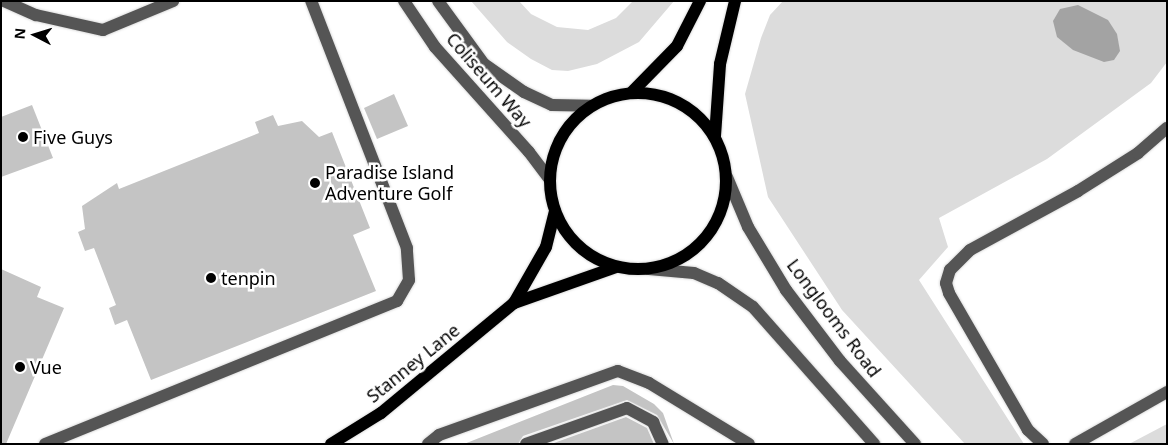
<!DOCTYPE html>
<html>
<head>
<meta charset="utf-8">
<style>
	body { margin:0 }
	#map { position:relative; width:1168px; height:445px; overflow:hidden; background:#fff; font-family:"Noto Sans",sans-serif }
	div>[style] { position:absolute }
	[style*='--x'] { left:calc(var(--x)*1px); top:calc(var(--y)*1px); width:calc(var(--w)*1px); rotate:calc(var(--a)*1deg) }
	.green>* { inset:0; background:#dcdcdc }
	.water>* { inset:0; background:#a3a3a3 }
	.building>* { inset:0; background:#c4c4c4 }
	.roads { filter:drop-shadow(0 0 1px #dbdbdb) drop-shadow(0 0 1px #dbdbdb) }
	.minor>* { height:12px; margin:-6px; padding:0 6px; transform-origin:6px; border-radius:6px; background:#555 }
	.major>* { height:12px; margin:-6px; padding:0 6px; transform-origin:6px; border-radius:6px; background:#000 }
	.major>.ring { margin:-6px; padding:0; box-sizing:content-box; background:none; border:12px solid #000; border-radius:50% }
	.dots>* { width:14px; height:14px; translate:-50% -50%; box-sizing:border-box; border:2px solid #fff; border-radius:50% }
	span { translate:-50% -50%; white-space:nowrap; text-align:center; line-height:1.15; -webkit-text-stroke:5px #fff; paint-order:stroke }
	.street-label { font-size:18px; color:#000 }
	.poi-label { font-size:18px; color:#000 }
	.left { translate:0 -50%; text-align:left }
	.frame { position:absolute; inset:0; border:2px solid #000; pointer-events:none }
	.north { position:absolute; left:10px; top:10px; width:50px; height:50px; -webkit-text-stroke:4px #fff; paint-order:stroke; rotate:275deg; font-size:14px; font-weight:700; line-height:20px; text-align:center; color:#000 }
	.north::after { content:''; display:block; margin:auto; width:18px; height:22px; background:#000; clip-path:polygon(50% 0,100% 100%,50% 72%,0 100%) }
</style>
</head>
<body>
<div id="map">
	<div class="green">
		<div style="clip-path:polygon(471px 1px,519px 1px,531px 14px,557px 27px,588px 30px,616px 18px,633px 1px,674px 1px,639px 42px,597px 64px,568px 71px,552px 70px,531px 59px,507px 42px)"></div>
		<div style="clip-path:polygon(783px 1px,1167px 1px,1167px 62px,1151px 83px,1047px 159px,939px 218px,948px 247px,919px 280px,1024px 444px,965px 444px,842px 310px,768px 197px,745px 94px,761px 38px,770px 15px)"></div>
		<div style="clip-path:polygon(1167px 424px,1167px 444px,1129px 444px)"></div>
	</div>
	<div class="water">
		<div style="clip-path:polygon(1078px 5px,1108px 20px,1117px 34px,1120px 51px,1114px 60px,1104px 62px,1073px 50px,1057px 37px,1053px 21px,1060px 9px)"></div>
	</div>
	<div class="building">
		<div style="clip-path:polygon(394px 94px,408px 126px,377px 139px,364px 108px)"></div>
		<div style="clip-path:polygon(32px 105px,53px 158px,1px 177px,1px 117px)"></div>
		<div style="clip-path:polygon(273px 115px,278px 126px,302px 121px,319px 137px,332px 132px,370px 228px,353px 235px,376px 291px,151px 380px,127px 320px,115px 325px,109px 308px,116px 305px,94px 248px,85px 251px,78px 232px,85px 229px,82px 206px,117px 183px,119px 189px,259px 133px,255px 122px)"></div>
		<div style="clip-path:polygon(1px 269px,41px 287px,37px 297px,64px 308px,6px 444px,1px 444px)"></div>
		<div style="clip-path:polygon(613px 385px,623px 386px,654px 404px,663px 413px,674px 444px,657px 415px,627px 400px,523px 436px,518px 444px,464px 444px)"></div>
		<div style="clip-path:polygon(626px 417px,647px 428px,654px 444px,551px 444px)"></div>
	</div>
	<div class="roads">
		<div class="minor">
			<div style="--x:4;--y:1;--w:35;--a:24"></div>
			<div style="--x:36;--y:15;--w:69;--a:12.6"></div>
			<div style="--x:103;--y:30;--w:76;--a:-22.5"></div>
			<div style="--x:404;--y:1;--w:55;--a:56"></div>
			<div style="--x:435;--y:47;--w:141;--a:48.2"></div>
			<div style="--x:529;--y:152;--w:35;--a:53"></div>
			<div style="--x:438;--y:1;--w:78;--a:53.9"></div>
			<div style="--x:484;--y:64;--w:49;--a:35"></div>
			<div style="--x:524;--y:92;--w:31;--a:25"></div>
			<div style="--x:552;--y:105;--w:39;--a:1"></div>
			<div style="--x:727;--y:177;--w:54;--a:67.2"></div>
			<div style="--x:748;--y:227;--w:74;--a:58.9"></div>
			<div style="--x:786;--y:290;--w:89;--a:52.7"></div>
			<div style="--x:840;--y:361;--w:112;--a:47.9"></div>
			<div style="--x:649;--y:269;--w:45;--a:5.1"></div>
			<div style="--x:694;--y:273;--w:26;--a:23"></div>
			<div style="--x:718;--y:283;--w:42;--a:34.4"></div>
			<div style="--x:753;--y:307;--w:183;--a:48.5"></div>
			<div style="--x:45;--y:444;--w:380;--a:-22.1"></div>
			<div style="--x:397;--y:301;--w:24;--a:-60"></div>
			<div style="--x:409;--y:280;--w:32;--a:-94"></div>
			<div style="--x:407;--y:248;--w:265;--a:-111.2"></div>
			<div style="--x:428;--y:444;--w:14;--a:-39"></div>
			<div style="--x:439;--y:435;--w:190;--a:-19.7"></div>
			<div style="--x:618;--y:371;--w:33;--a:21"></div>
			<div style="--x:649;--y:383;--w:117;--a:31.4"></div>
			<div style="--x:526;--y:444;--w:107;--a:-19.6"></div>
			<div style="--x:627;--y:408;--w:30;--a:28"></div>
			<div style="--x:653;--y:422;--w:24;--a:66"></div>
			<div style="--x:1043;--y:444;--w:21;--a:-137"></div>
			<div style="--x:1028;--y:430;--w:158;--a:-120"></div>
			<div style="--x:949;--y:293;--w:10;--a:-107"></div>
			<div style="--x:946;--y:283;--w:14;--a:-73"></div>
			<div style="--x:950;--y:270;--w:28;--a:-45"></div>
			<div style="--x:970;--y:250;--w:123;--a:-28.6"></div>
			<div style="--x:1078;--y:191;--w:71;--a:-32.3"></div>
			<div style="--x:1138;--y:153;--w:38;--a:-41"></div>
			<div style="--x:1075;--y:444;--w:106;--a:-29.5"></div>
		</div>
		<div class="major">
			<div style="--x:632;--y:92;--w:64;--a:-45.6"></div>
			<div style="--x:677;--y:46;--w:51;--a:-62.9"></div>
			<div class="ring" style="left:550px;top:93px;width:164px;height:164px"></div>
			<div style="--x:715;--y:136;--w:72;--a:-86"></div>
			<div style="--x:720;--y:64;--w:65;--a:-76.6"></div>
			<div style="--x:514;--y:303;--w:108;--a:-19.4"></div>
			<div style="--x:331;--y:444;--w:59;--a:-31.8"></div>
			<div style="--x:381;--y:413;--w:173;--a:-39.6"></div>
			<div style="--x:514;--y:303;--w:64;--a:-60.3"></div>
			<div style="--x:546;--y:247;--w:37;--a:-76"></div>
		</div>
	</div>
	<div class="dots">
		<div style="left:23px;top:137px;background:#000"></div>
		<div style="left:315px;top:183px;background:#000"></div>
		<div style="left:211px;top:278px;background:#000"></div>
		<div style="left:20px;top:367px;background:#000"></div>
	</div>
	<div class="street-label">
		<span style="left:489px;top:80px;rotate:49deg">Coliseum Way</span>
		<span style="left:834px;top:318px;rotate:53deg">Longlooms Road</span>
		<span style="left:413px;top:363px;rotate:-39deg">Stanney Lane</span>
	</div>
	<div class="poi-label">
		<span class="left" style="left:33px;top:137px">Five Guys</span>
		<span class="left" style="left:325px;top:183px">Paradise Island<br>Adventure Golf</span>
		<span class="left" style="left:221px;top:278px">tenpin</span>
		<span class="left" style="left:30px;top:367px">Vue</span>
	</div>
	<div class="frame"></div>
	<div class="north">N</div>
</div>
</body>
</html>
